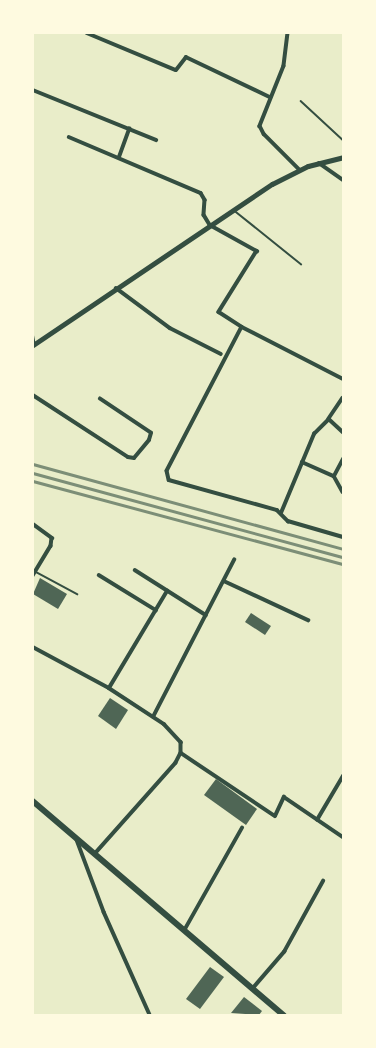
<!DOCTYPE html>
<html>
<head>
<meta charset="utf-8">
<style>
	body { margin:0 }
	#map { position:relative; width:376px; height:1048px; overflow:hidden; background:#e9edc9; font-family:Lato,sans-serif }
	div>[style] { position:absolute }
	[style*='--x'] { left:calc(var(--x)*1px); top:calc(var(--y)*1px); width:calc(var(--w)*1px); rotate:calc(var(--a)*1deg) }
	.building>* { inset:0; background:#4f6655 }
	.service>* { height:1.5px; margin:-0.75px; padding:0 0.75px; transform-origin:0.75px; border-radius:0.75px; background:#344e41 }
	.minor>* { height:3.5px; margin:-1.75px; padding:0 1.75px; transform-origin:1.75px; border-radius:1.75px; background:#344e41 }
	.primary>* { height:5px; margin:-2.5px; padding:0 2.5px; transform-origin:2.5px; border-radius:2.5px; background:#344e41 }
	.trunk>* { height:5.5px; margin:-2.75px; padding:0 2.75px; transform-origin:2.75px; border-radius:2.75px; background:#344e41 }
	.rail>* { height:2.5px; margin:-1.25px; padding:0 1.25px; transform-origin:1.25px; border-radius:1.25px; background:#7c8e77 }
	span { translate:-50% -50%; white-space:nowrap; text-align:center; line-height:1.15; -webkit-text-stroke:3.5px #fefae0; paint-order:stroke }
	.frame { position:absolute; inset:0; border:34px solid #fefae0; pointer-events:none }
</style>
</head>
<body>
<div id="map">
	<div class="building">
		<div style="clip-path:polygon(40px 578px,67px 594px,58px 609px,33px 594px)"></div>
		<div style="clip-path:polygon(251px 613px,271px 626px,265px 635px,245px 622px)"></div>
		<div style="clip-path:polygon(110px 698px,128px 710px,116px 729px,98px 716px)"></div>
		<div style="clip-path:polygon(216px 779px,257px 809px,246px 825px,204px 795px)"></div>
		<div style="clip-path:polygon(210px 967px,224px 977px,200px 1009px,186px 999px)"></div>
		<div style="clip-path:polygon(244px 997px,262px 1011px,259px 1015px,231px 1013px)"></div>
	</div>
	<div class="service">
		<div style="--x:301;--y:101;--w:57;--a:42.9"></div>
		<div style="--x:235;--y:211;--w:85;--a:38.8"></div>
		<div style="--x:33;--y:333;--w:10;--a:79"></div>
		<div style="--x:36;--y:572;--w:47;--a:28.2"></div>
	</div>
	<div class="minor">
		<div style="--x:87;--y:33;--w:96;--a:22.6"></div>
		<div style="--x:176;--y:70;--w:16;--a:-52"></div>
		<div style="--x:186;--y:57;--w:93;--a:25.5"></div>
		<div style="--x:288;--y:33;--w:33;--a:97"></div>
		<div style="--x:284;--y:66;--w:65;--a:111.8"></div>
		<div style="--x:260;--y:126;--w:9;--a:63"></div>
		<div style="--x:264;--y:134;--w:51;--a:45"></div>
		<div style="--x:33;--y:90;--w:133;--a:22.1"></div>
		<div style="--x:69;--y:137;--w:143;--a:23"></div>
		<div style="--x:201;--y:193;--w:8;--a:60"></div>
		<div style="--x:205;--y:200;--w:15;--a:94"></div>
		<div style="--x:204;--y:215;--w:12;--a:59"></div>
		<div style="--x:210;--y:225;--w:54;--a:29"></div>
		<div style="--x:257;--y:251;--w:72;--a:121.9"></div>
		<div style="--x:219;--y:312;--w:27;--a:33"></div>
		<div style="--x:242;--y:327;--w:162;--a:117.5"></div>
		<div style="--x:167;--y:471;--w:9;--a:77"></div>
		<div style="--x:169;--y:480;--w:112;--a:15.5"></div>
		<div style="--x:277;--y:510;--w:16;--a:45"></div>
		<div style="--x:288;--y:521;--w:57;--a:16.2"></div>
		<div style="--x:119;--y:157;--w:30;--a:-70"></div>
		<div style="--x:319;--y:163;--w:29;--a:35"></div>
		<div style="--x:116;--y:288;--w:67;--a:36.5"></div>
		<div style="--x:170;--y:328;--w:57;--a:27"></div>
		<div style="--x:242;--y:327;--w:114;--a:27.2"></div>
		<div style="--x:33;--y:395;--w:113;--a:33.1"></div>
		<div style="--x:128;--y:457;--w:6;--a:9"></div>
		<div style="--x:134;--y:458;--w:23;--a:-50"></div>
		<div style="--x:149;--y:440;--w:7;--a:-74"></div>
		<div style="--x:151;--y:433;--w:61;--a:-146.3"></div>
		<div style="--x:343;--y:398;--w:25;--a:124"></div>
		<div style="--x:329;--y:419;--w:19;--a:43"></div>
		<div style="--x:302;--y:462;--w:35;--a:24"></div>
		<div style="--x:334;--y:476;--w:18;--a:61"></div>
		<div style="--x:334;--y:476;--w:19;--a:-62"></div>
		<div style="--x:281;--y:513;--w:86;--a:-67.3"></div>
		<div style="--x:314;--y:434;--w:21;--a:-45"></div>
		<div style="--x:33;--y:524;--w:24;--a:36"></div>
		<div style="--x:52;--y:538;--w:8;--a:97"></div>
		<div style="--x:51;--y:546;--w:35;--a:121"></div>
		<div style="--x:135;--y:570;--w:84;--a:32.4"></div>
		<div style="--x:99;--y:575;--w:67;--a:31.6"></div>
		<div style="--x:224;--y:581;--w:93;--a:24.9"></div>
		<div style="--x:33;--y:647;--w:86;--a:28.3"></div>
		<div style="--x:109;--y:688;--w:66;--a:33.2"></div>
		<div style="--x:164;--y:724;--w:25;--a:47"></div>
		<div style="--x:181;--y:742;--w:11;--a:90"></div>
		<div style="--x:181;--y:753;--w:11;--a:117"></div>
		<div style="--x:176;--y:763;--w:120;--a:131.6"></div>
		<div style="--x:109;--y:688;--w:113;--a:-59.1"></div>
		<div style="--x:153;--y:717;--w:177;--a:-62.7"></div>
		<div style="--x:181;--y:753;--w:113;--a:33.8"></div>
		<div style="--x:275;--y:816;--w:21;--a:-65"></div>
		<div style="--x:284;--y:797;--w:71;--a:34.1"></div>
		<div style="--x:317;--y:820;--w:51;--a:-59.4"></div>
		<div style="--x:77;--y:840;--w:77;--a:69.4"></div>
		<div style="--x:104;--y:912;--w:113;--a:65.9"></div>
		<div style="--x:185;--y:929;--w:116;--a:-60.6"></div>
		<div style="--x:253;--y:988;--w:48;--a:-49.3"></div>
		<div style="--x:284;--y:952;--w:81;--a:-61.2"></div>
	</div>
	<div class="primary">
		<div style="--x:33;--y:345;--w:288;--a:-34"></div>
		<div style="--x:272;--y:184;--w:40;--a:-26.6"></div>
		<div style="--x:308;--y:166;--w:36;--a:-14"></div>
	</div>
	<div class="trunk">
		<div style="--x:33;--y:801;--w:330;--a:40.5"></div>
	</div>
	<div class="rail">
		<div style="--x:33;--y:464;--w:321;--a:15.3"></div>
		<div style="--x:33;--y:473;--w:321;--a:15.2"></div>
		<div style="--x:33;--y:481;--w:321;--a:15"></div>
	</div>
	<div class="frame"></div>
</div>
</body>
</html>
